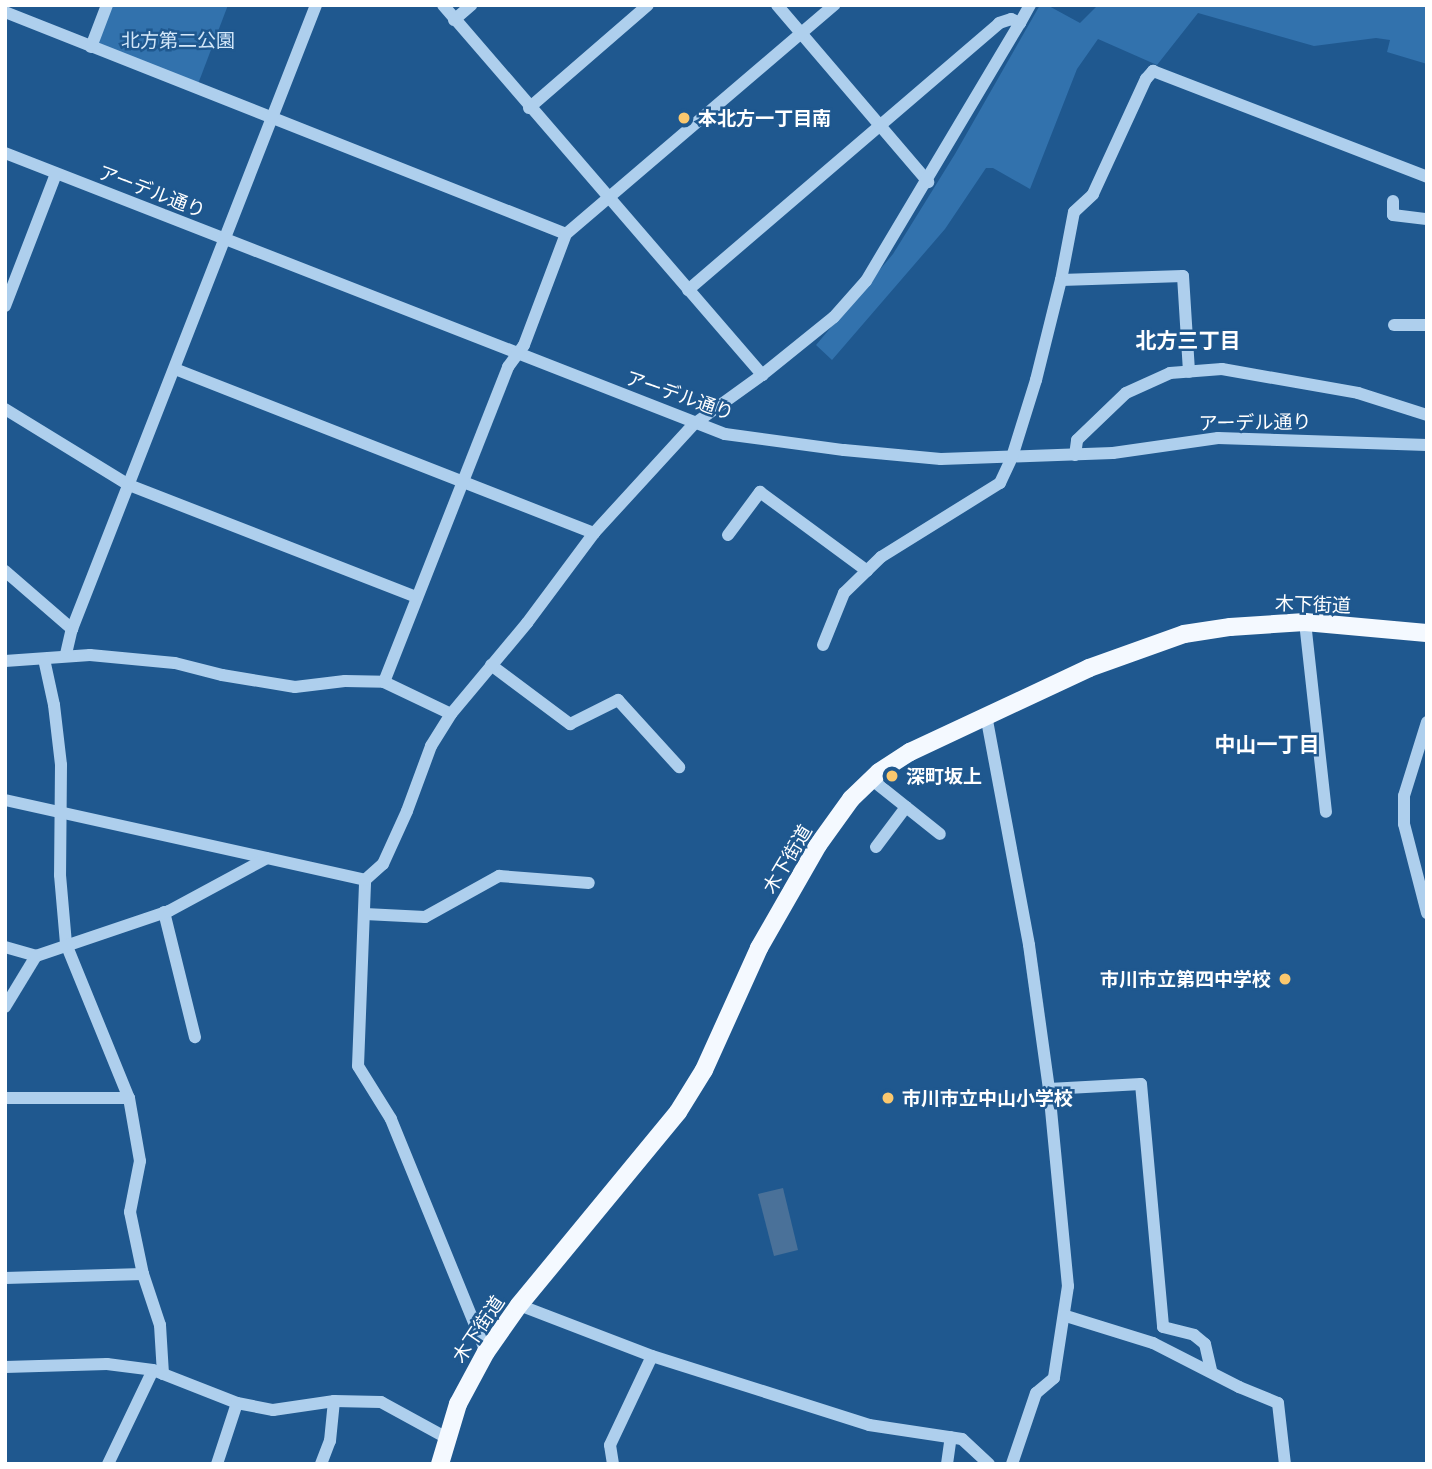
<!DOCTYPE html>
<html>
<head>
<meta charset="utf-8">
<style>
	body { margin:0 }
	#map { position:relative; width:1432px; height:1469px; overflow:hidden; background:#1f588f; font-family:"Golos Text","Noto Sans JP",sans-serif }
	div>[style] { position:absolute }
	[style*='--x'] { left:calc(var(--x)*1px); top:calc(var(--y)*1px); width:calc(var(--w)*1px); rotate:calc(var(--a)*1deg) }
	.green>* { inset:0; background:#3272ad }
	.water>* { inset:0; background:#4a7199 }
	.minor>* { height:12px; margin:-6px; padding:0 6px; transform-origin:6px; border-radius:6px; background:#aecfed }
	.major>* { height:18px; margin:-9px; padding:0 9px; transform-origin:9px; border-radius:9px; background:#f4f9ff }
	.dots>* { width:19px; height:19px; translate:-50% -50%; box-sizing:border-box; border:4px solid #1f588f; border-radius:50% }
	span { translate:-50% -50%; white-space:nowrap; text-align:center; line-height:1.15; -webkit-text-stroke:5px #1f588f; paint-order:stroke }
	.park-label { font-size:19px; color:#d3e7f9 }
	.poi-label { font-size:19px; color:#fff; font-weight:700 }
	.left { translate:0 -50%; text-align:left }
	.right { translate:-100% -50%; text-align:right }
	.street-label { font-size:19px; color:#fff }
	.neighbourhood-label { font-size:21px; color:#fff; font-weight:700 }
	.frame { position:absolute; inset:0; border:7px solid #fff; pointer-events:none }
</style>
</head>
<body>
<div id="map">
	<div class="green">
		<div style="clip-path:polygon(112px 5px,228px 5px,198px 84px,97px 44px)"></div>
		<div style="clip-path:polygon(1040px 5px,1047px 5px,1080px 23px,1098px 5px,1427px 5px,1427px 64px,1387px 52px,1390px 40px,1376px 38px,1314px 46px,1198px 13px,1157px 65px,1098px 39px,1077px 69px,1030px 189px,993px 168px,986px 168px,945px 229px,832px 360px,816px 345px,893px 254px,955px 154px)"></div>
	</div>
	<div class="water">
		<div style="clip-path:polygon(783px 1188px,798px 1250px,774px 1256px,758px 1194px)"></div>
	</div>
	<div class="minor">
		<div style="--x:443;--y:5;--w:489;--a:49.2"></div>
		<div style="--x:777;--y:5;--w:233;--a:49.5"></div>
		<div style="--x:5;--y:12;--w:603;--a:21.59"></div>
		<div style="--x:454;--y:20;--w:23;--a:-41"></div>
		<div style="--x:91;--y:47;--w:45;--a:-69.1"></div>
		<div style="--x:529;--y:108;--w:157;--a:-40.9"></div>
		<div style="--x:5;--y:153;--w:773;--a:21.32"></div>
		<div style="--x:725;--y:434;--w:120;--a:7.7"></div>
		<div style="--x:844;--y:450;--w:97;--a:5.3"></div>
		<div style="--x:941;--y:459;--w:172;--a:-2"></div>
		<div style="--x:1113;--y:453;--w:106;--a:-8.1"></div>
		<div style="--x:1218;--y:438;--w:209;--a:1.9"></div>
		<div style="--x:1393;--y:201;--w:14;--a:90"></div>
		<div style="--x:1393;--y:215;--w:34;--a:7"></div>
		<div style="--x:1061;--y:280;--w:122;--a:-1.9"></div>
		<div style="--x:1183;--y:276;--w:96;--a:86.4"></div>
		<div style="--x:688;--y:290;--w:410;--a:-40.6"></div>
		<div style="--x:999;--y:23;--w:13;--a:-18"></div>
		<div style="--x:1011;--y:19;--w:10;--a:24"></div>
		<div style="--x:1020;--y:23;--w:21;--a:-61"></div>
		<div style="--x:5;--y:306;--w:142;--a:-68.9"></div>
		<div style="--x:1394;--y:325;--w:33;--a:0"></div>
		<div style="--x:175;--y:369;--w:450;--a:21.4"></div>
		<div style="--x:5;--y:409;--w:145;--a:31.5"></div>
		<div style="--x:129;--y:485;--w:309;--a:21.3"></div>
		<div style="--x:1075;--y:455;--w:15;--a:-82"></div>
		<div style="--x:1077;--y:440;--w:68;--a:-43.8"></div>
		<div style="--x:1126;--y:393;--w:48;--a:-24.4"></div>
		<div style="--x:1170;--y:373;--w:52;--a:-4.4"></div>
		<div style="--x:1222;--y:369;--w:138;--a:10"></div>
		<div style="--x:1358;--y:393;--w:72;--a:17.7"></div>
		<div style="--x:728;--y:535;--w:54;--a:-53.3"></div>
		<div style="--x:760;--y:492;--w:133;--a:36.4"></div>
		<div style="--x:5;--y:571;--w:89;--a:40.9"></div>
		<div style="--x:1305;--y:622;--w:191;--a:83.7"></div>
		<div style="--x:823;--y:645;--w:56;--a:-68"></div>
		<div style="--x:844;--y:593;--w:52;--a:-44.2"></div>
		<div style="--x:881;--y:557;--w:140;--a:-31.9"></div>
		<div style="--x:1000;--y:483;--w:29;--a:-65"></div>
		<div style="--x:1012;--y:457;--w:81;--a:-72.7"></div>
		<div style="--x:1036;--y:380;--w:103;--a:-76"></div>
		<div style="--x:1061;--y:280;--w:69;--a:-79.2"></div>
		<div style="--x:1074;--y:212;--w:26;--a:-43"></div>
		<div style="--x:1093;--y:194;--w:127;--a:-65.3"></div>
		<div style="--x:1146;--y:79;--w:11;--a:-49"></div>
		<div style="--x:1153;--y:71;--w:294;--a:21.1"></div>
		<div style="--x:66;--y:654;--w:26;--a:-77"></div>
		<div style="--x:72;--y:629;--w:670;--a:-68.64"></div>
		<div style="--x:44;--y:659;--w:47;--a:77.7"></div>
		<div style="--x:54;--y:705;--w:60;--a:83.3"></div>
		<div style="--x:61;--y:765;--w:110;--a:90.5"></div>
		<div style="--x:60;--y:875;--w:69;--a:85"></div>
		<div style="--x:66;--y:944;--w:166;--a:67.8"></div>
		<div style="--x:129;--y:1098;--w:64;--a:80.1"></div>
		<div style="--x:140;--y:1161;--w:52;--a:101.1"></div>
		<div style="--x:130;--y:1212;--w:63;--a:78.2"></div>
		<div style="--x:143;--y:1274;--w:54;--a:71.6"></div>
		<div style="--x:160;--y:1325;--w:49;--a:86.5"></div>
		<div style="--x:5;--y:661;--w:85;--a:-4"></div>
		<div style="--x:90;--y:655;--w:85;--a:5.4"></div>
		<div style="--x:175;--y:663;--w:49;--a:14.3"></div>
		<div style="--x:222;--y:675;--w:74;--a:9.3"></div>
		<div style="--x:295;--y:687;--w:50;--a:-6.8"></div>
		<div style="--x:345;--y:681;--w:39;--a:1"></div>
		<div style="--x:384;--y:682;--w:74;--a:25.5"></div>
		<div style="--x:491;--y:665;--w:99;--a:36.8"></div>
		<div style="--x:570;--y:724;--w:54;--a:-26.6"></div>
		<div style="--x:618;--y:700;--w:91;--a:47.7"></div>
		<div style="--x:384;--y:682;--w:339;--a:-68.5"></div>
		<div style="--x:508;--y:367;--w:27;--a:-54"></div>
		<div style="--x:524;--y:345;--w:119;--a:-69.3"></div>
		<div style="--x:566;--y:234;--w:353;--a:-40.5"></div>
		<div style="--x:986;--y:715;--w:234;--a:79.4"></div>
		<div style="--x:1029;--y:945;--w:145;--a:82.1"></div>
		<div style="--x:1049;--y:1089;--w:198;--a:84.5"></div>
		<div style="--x:1068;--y:1286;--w:93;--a:98.7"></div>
		<div style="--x:1054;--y:1378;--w:23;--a:140"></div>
		<div style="--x:1036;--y:1393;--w:75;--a:108.7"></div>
		<div style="--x:1427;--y:722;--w:77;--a:107.3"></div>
		<div style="--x:1404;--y:796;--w:28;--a:90"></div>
		<div style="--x:1404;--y:824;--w:92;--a:75.5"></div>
		<div style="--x:871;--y:779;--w:88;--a:38.6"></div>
		<div style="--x:5;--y:800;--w:369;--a:12.5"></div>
		<div style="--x:876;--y:847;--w:50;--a:-53.1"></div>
		<div style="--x:164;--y:912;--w:129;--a:76.1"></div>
		<div style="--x:365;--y:914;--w:60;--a:2.9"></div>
		<div style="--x:425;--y:917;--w:85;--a:-29"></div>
		<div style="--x:499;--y:876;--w:90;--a:4.4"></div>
		<div style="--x:5;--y:947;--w:32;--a:16"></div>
		<div style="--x:5;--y:1007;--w:60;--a:-58.7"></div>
		<div style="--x:36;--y:956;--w:140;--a:-18.7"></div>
		<div style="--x:169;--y:911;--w:111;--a:-28.4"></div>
		<div style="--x:1049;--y:1089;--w:92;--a:-3.1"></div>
		<div style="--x:1141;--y:1084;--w:244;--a:84.8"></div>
		<div style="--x:1163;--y:1327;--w:32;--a:14"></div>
		<div style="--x:1194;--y:1335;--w:14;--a:39"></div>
		<div style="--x:1205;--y:1344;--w:28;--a:77"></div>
		<div style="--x:5;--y:1098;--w:124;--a:0"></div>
		<div style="--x:5;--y:1278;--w:138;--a:-1.7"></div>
		<div style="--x:519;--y:1305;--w:142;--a:21"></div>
		<div style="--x:652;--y:1356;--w:228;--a:17.6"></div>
		<div style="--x:869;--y:1425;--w:94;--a:8.6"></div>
		<div style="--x:962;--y:1439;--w:37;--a:43"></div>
		<div style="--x:1066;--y:1316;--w:91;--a:17.2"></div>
		<div style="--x:1153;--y:1343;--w:97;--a:27.1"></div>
		<div style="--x:1239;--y:1387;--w:42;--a:22.3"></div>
		<div style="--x:1278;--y:1403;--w:61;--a:83.5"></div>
		<div style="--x:486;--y:1352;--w:252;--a:-112.2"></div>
		<div style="--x:391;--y:1119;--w:62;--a:-121.9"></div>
		<div style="--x:358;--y:1066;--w:186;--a:-87.8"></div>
		<div style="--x:365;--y:880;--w:24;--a:-42"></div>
		<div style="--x:383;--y:864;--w:58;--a:-65.6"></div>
		<div style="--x:407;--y:811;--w:69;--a:-69.7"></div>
		<div style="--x:431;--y:746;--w:38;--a:-58"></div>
		<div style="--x:451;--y:714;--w:119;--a:-50.1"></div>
		<div style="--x:527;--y:623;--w:112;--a:-53.3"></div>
		<div style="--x:594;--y:533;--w:148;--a:-47.5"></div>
		<div style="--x:694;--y:424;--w:84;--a:-35.8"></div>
		<div style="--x:762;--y:375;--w:92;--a:-38.9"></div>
		<div style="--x:834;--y:317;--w:48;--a:-48.4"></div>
		<div style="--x:866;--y:281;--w:300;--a:-59.2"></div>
		<div style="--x:5;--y:1367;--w:102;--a:-1.7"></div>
		<div style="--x:107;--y:1364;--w:46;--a:7.4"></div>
		<div style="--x:153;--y:1370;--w:90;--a:21.4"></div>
		<div style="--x:237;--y:1403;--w:37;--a:11"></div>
		<div style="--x:273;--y:1410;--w:62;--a:-8.4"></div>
		<div style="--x:334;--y:1401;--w:47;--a:1.2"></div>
		<div style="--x:381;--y:1402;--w:75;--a:28.6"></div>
		<div style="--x:108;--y:1464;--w:104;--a:-64.4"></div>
		<div style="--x:217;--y:1464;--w:64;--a:-71.8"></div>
		<div style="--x:321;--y:1464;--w:25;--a:-69"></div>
		<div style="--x:330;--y:1441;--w:40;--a:-84.3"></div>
		<div style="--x:613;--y:1464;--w:19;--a:-99"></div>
		<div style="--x:610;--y:1445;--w:98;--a:-64.7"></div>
		<div style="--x:947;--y:1464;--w:27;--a:-82"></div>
	</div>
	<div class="major">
		<div style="--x:440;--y:1464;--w:63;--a:-73.3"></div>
		<div style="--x:458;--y:1404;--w:59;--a:-61.7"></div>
		<div style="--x:486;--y:1352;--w:57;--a:-54.9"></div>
		<div style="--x:519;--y:1305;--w:250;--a:-50.5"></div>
		<div style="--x:678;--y:1112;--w:49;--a:-58.2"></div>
		<div style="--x:704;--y:1070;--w:134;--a:-65.7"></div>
		<div style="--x:759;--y:948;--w:119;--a:-60.2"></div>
		<div style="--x:818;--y:845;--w:57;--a:-54.3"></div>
		<div style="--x:851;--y:799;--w:39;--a:-44"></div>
		<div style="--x:879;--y:772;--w:37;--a:-33"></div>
		<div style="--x:910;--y:752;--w:198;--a:-25.1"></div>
		<div style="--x:1089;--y:668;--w:101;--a:-19.7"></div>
		<div style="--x:1184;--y:634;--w:47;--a:-8.7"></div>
		<div style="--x:1230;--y:627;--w:75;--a:-3.8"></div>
		<div style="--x:1305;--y:622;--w:122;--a:5.2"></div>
	</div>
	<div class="dots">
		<div style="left:684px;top:118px;background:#fbc86e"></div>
		<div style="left:892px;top:776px;background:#fbc86e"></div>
		<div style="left:1285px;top:979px;background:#fbc86e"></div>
		<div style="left:888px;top:1098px;background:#fbc86e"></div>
	</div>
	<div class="park-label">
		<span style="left:178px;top:40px">北方第二公園</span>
	</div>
	<div class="poi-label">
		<span class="left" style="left:698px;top:118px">本北方一丁目南</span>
		<span class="left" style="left:906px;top:776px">深町坂上</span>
		<span class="right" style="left:1271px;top:979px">市川市立第四中学校</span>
		<span class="left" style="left:902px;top:1098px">市川市立中山小学校</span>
	</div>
	<div class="street-label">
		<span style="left:152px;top:191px;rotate:21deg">アーデル通り</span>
		<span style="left:680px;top:395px;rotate:19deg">アーデル通り</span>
		<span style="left:1255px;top:422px;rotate:-1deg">アーデル通り</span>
		<span style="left:1313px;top:604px;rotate:2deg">木下街道</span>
		<span style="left:787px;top:859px;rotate:-59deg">木下街道</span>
		<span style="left:478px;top:1329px;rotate:-56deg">木下街道</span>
	</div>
	<div class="neighbourhood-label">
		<span style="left:1188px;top:340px">北方三丁目</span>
		<span style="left:1267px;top:744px">中山一丁目</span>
	</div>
	<div class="frame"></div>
</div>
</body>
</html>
